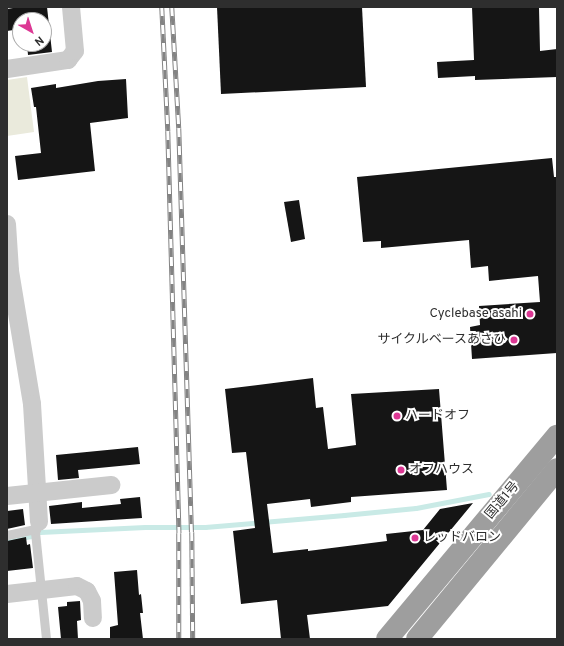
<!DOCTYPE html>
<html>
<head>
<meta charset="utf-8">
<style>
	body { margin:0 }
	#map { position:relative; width:564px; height:646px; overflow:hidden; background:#fff; font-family:Overpass,"Noto Sans JP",sans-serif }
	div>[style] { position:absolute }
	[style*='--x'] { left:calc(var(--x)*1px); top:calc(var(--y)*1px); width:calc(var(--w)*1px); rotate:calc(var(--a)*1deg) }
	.green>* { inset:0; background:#eaeadc }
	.stream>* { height:5px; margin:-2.5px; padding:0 2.5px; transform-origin:2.5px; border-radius:2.5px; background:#c9eae6 }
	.building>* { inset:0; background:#151515 }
	.service>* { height:9px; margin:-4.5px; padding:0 4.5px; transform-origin:4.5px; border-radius:4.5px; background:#cbcbcb }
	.minor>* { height:18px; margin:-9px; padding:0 9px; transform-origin:9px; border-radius:9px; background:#cbcbcb }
	.trunk>* { height:22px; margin:-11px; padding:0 11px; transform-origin:11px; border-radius:11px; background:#9e9e9e }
	.rail>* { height:4.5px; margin-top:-2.25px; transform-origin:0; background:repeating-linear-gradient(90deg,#fff 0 9px,#838383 0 18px); box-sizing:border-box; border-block:1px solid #838383 }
	.dots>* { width:11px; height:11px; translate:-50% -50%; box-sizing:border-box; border:2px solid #fff; border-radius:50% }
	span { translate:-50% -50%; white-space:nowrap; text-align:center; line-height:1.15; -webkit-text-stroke:4px #fff; paint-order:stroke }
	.poi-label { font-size:13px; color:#2e2e2e }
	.right { translate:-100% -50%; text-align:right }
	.left { translate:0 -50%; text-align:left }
	.street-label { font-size:13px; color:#2e2e2e }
	.frame { position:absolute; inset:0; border:8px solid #2e2e2e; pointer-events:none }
	.north { position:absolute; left:12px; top:12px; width:40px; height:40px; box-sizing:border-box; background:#fff; border:1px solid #ababab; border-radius:50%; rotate:141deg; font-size:11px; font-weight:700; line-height:16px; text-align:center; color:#2e2e2e }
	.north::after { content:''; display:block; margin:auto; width:14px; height:18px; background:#dc3894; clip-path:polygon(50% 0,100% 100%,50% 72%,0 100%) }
</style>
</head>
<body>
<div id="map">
	<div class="green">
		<div style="clip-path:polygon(27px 77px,34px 132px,7px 136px,7px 80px)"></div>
	</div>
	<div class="stream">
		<div style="--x:40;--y:532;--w:105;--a:-2.7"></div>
		<div style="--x:145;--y:527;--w:60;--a:0"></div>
		<div style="--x:205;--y:527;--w:140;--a:-4.9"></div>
		<div style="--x:344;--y:515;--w:72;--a:-5.6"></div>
		<div style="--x:416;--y:508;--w:74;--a:-10.9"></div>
		<div style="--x:7;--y:540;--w:25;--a:-9"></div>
	</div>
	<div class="building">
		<div style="clip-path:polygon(19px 7px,47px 7px,52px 52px,28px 55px,27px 44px,44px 44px,44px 20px,20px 20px,20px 29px,7px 31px,7px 9px)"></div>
		<div style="clip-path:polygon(217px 7px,362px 7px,366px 87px,221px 94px)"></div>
		<div style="clip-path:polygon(472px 7px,539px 7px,540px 51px,557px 49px,557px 77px,475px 80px,475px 76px,438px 78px,437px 62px,474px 60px)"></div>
		<div style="clip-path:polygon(126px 79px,128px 118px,90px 123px,95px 171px,18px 180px,15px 156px,41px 153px,36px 107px,34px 107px,31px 88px,56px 84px,56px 88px,98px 81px)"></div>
		<div style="clip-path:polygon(552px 158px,554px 177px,557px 177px,557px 353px,472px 359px,470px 327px,480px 325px,479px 306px,540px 302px,538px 276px,489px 281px,488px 266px,471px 268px,469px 240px,381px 248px,381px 241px,363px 242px,357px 177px)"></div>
		<div style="clip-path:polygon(299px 200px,305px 239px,291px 242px,284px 202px)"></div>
		<div style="clip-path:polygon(313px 378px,316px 408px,323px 407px,328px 449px,356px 445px,351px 394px,439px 389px,447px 490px,351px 497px,351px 502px,311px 507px,310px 499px,267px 504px,273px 553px,308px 549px,308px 551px,387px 541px,386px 534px,423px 530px,440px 509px,473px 503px,388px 606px,307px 615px,310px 639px,281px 639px,277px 600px,241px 604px,233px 531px,255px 528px,246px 452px,232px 453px,225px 389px)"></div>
		<div style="clip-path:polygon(138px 447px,140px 464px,78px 470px,79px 478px,58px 480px,56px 455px)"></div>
		<div style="clip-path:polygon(140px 497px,142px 518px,51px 524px,49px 506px,82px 502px,82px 508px,121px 504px,120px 499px)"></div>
		<div style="clip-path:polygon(23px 509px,25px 525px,7px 529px,7px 511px)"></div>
		<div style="clip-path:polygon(26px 537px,27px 545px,30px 544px,33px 568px,7px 571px,7px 541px)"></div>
		<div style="clip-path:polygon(137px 570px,139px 595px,141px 594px,143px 613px,140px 613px,143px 639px,110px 639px,110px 627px,118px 625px,114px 572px)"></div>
		<div style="clip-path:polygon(80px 601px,81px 620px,77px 621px,78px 639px,61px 639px,58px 607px,67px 606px,67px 602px)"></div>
	</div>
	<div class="service">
		<div style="--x:39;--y:522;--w:11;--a:112"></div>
		<div style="--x:35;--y:532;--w:108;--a:84.1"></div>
		<div style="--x:7;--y:535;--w:30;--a:-12"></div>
	</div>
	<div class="minor">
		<div style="--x:7;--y:69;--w:62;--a:-8.4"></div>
		<div style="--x:68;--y:60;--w:11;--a:-52"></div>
		<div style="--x:75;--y:51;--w:44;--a:-95.2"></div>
		<div style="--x:7;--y:224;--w:47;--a:86.3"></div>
		<div style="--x:7;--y:271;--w:3;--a:0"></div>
		<div style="--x:10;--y:271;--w:135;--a:80.6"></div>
		<div style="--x:32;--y:404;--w:118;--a:86.6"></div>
		<div style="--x:7;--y:496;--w:105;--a:-6"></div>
		<div style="--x:7;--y:594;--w:70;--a:-6.5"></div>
		<div style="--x:77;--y:586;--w:11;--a:27"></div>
		<div style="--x:87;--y:591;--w:11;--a:63"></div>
		<div style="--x:92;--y:601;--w:17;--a:87"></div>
	</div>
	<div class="trunk">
		<div style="--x:387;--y:639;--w:265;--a:-50.1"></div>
		<div style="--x:417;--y:639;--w:220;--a:-50.5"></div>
	</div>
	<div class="rail">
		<div style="--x:162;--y:7;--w:124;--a:87.2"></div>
		<div style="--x:168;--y:131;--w:402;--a:88.4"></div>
		<div style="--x:179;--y:533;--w:106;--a:90"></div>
		<div style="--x:172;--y:7;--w:121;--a:86.7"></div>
		<div style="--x:179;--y:128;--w:404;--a:88.2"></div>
		<div style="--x:192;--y:532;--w:107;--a:89.5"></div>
	</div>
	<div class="dots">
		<div style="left:530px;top:314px;background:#dc3894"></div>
		<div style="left:514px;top:340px;background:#dc3894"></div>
		<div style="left:397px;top:416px;background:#dc3894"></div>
		<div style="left:401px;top:470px;background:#dc3894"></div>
		<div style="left:415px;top:538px;background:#dc3894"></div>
	</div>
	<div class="poi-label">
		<span class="right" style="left:522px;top:314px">Cyclebase asahi</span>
		<span class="right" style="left:506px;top:340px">サイクルベースあさひ</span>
		<span class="left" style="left:405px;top:416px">ハードオフ</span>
		<span class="left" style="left:409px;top:470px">オフハウス</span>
		<span class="left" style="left:423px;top:538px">レッドバロン</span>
	</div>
	<div class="street-label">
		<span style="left:503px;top:501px;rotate:-50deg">国道1号</span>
	</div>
	<div class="frame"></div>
	<div class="north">N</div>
</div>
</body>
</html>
